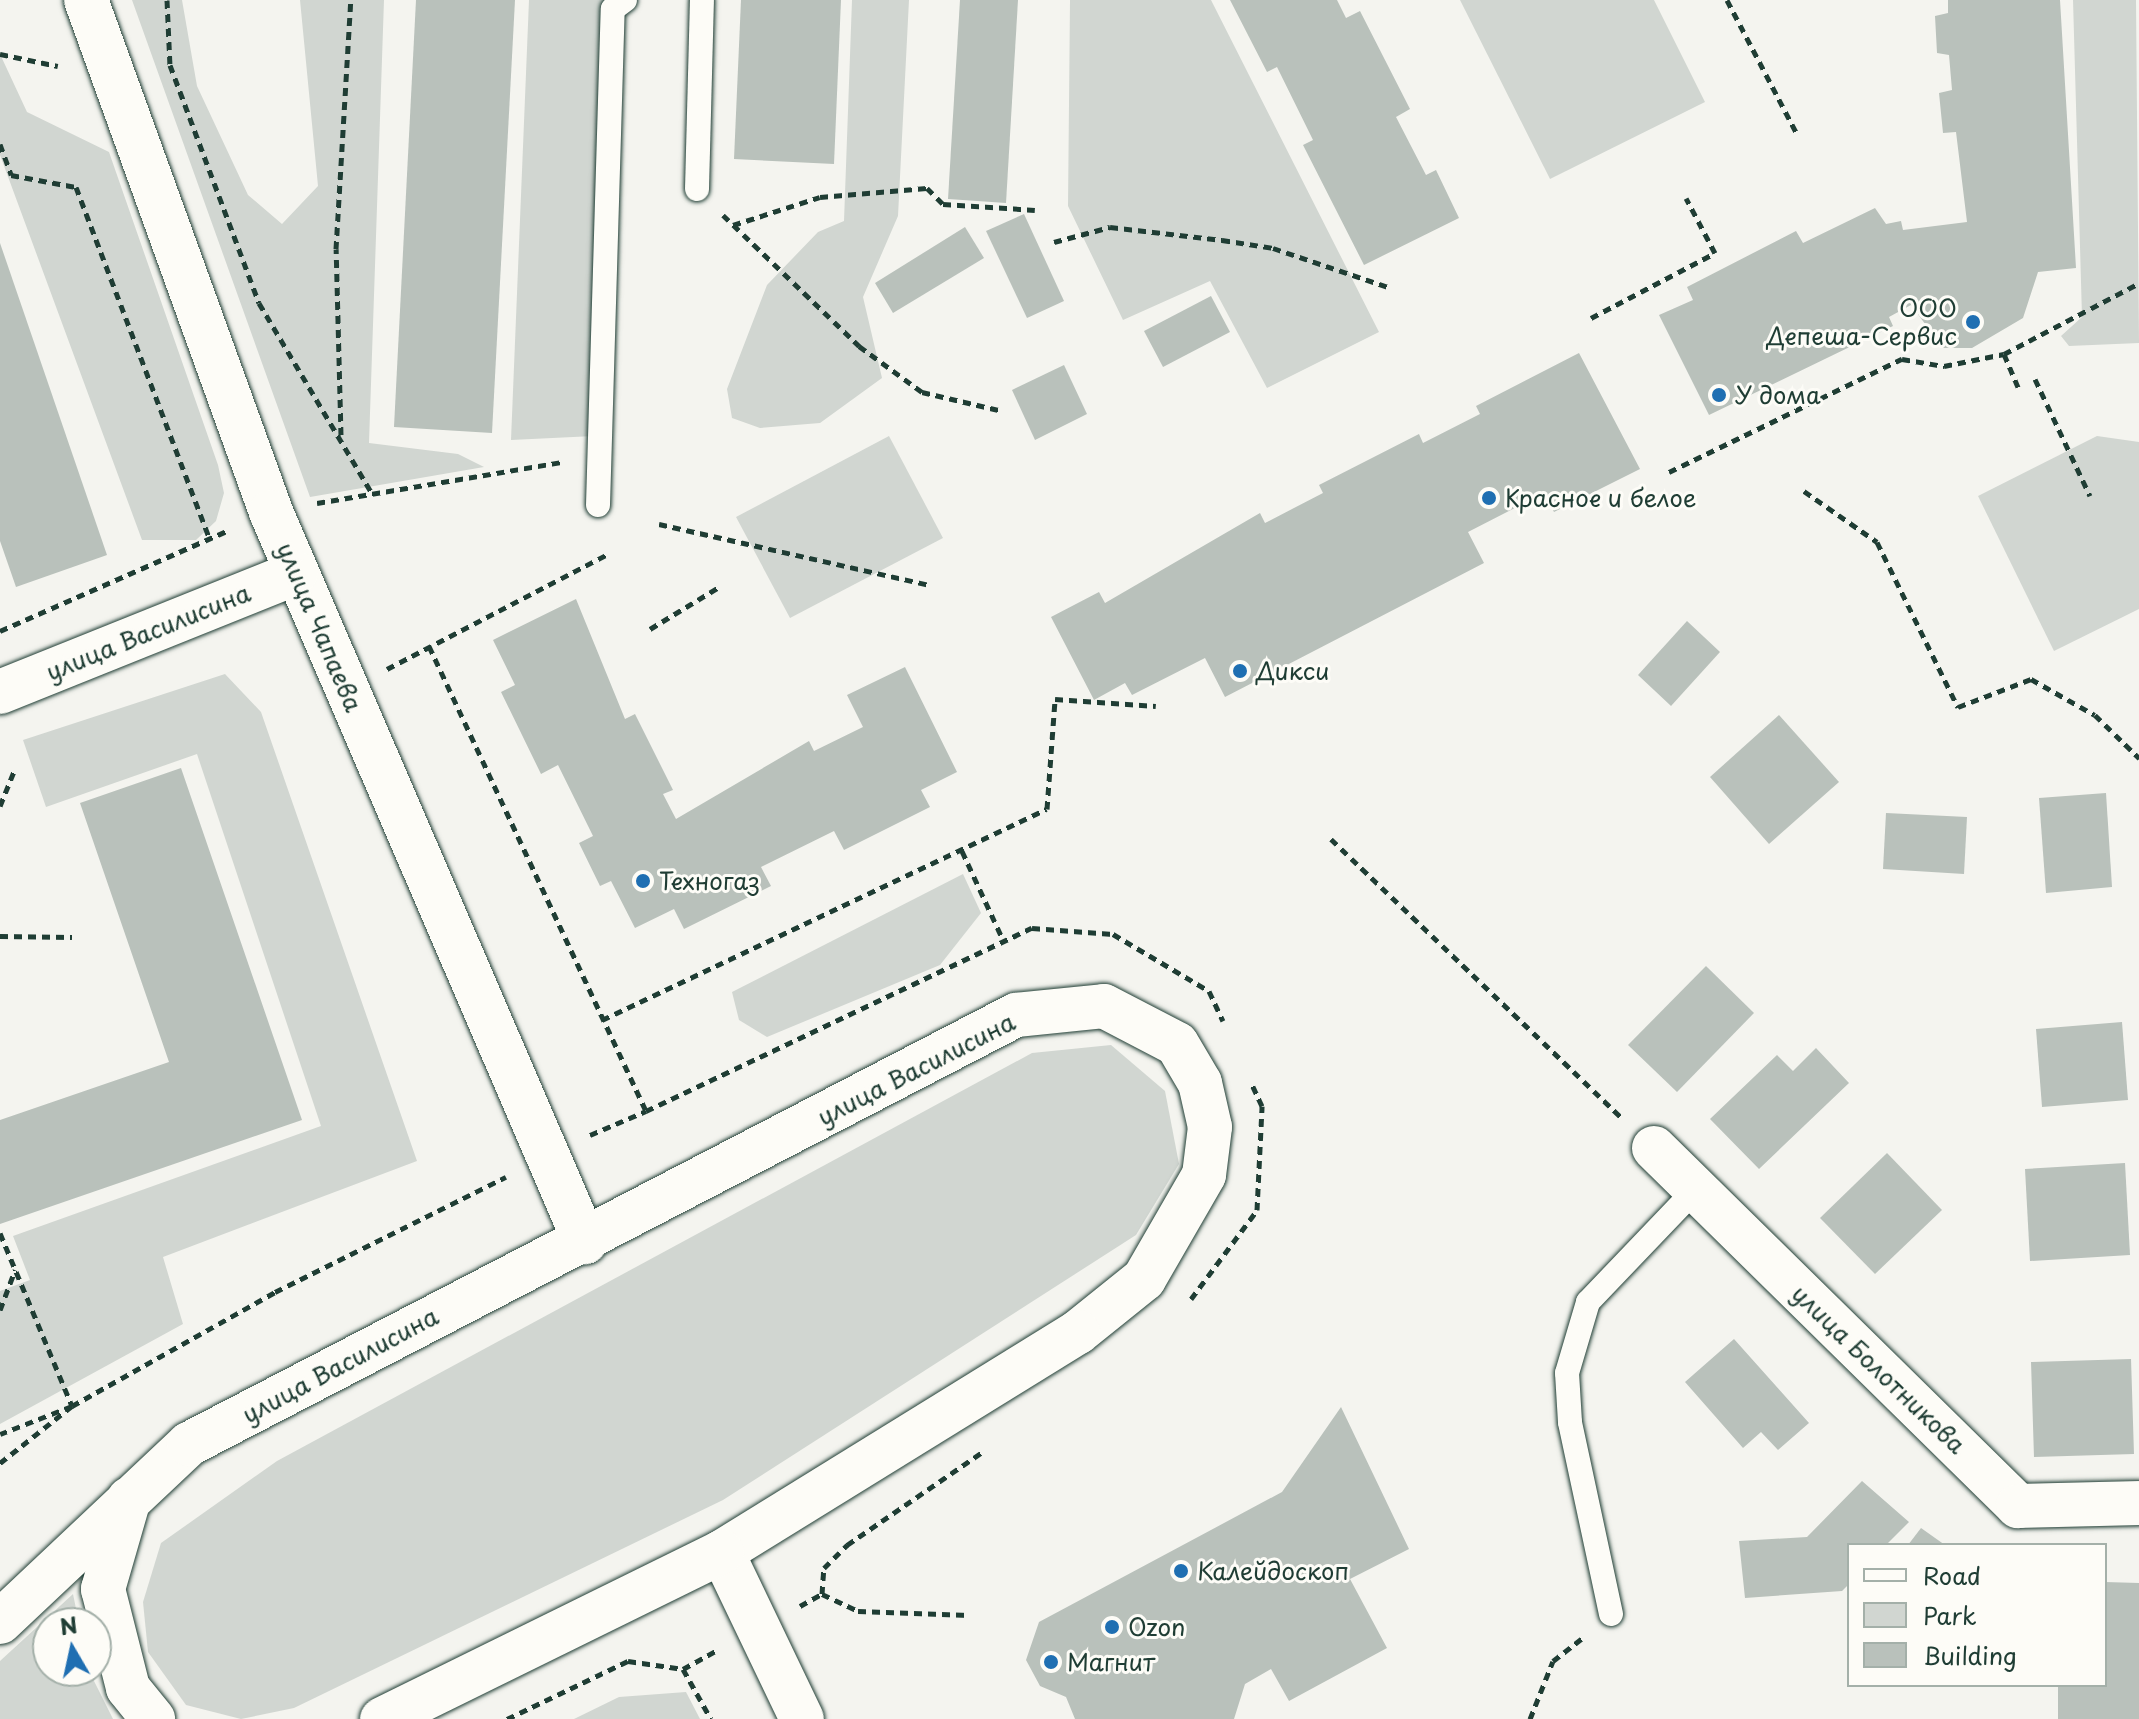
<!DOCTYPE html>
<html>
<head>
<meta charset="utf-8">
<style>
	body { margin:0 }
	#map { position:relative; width:2139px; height:1719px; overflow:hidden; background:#f4f4ef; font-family:"Playpen Sans",sans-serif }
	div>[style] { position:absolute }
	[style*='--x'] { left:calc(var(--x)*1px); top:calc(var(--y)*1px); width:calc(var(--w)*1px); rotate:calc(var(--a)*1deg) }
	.green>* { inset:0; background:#d1d6d1 }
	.building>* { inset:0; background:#b9c1bb }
	.path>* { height:5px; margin-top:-2.5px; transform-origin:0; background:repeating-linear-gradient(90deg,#1f3d34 0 8px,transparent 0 14px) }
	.roads { filter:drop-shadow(0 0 2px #1f3d34) drop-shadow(0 0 2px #1f3d34) }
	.lane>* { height:24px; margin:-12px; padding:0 12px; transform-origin:12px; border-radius:12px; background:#fdfcf7 }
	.street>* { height:44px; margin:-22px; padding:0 22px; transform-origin:22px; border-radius:22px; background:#fdfcf7 }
	.secondary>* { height:44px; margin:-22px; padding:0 22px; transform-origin:22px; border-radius:22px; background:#fdfcf7 }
	.dots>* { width:22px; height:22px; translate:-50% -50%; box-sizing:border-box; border:4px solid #fdfcf7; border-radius:50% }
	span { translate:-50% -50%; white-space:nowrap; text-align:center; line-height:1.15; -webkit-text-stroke:6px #fdfcf7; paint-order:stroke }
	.poi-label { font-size:24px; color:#1f3d34 }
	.right { translate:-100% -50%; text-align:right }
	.left { translate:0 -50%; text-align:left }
	.street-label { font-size:24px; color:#1f3d34 }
	.legend { position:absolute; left:1847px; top:1543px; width:260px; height:144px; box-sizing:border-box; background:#fdfcf7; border:2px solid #a4b0a9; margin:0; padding:10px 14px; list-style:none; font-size:24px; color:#1f3d34 }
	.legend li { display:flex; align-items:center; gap:16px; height:40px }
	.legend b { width:40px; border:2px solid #a4b0a9 }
	.north { position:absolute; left:32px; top:1607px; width:80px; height:80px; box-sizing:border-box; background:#fdfcf7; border:2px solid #a4b0a9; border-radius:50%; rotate:351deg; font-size:22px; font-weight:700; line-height:32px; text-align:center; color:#1f3d34 }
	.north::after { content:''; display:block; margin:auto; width:28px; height:36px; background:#1f6fb2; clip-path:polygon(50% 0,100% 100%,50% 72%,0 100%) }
</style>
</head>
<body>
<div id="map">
	<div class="green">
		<div style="clip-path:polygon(132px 0,182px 0,197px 86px,248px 195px,282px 224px,318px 186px,300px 0,384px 0,369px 443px,458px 454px,484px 467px,310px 497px)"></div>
		<div style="clip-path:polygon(529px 0,606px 0,594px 436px,511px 440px)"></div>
		<div style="clip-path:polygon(852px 0,909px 0,898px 216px,863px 297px,882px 378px,820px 423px,760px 428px,732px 418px,727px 389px,767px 285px,818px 232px,844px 221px)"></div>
		<div style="clip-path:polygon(1070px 0,1211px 0,1379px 332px,1267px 388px,1210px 281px,1123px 320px,1068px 206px)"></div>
		<div style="clip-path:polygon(1460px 0,1654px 0,1705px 102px,1550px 179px)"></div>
		<div style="clip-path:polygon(2073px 0,2136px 0,2139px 343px,2069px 346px,2061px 336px,2082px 317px)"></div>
		<div style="clip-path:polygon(0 54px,27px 112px,109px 152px,218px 465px,224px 493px,216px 521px,196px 540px,142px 540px,0 155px)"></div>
		<div style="clip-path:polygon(889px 436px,943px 538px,790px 618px,736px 517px)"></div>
		<div style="clip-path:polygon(2097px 436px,2139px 442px,2139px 609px,2054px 651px,1978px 496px)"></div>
		<div style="clip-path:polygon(225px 674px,261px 712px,417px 1161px,163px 1257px,183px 1324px,0 1424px,0 1291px,30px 1280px,13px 1236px,321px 1126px,197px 754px,46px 807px,23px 740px)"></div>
		<div style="clip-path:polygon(963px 874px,981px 913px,940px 965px,767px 1037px,739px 1020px,732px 992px)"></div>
		<div style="clip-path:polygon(1111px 1045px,1165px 1091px,1179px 1164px,1136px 1235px,723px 1500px,294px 1708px,241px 1719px,186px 1705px,148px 1652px,143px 1602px,161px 1543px,277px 1461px,1032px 1053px)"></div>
		<div style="clip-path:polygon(73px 1594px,79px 1623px,48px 1623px,48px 1671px,89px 1671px,113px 1719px,0 1719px,0 1661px)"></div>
		<div style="clip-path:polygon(686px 1692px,700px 1719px,574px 1719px,619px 1697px)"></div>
	</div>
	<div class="building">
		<div style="clip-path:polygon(416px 0,515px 0,492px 433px,394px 427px)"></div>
		<div style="clip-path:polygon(741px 0,841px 0,834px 164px,734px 159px)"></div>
		<div style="clip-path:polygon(960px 0,1018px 0,1006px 203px,948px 199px)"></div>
		<div style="clip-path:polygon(1230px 0,1337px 0,1346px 18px,1360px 11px,1410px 109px,1396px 117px,1426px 175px,1436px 170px,1459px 218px,1364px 265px,1303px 145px,1313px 140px,1277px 67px,1267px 72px)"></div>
		<div style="clip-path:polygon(1948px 0,2060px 0,2076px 268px,2038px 272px,2023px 318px,1972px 348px,1943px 348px,1911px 305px,1889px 317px,1893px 326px,1709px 415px,1659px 315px,1693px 300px,1687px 287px,1796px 231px,1803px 243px,1875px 208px,1886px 224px,1901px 221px,1903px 230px,1967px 222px,1956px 132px,1943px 133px,1939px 93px,1952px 90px,1949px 55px,1937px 53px,1935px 16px,1948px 13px)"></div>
		<div style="clip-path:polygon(1024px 214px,1064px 301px,1027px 318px,986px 231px)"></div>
		<div style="clip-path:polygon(965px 227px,984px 258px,893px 313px,875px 283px)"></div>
		<div style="clip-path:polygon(0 243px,107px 555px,16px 587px,0 541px)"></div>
		<div style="clip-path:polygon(1211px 296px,1230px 332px,1163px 367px,1144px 331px)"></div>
		<div style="clip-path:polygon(1579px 353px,1640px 469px,1554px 512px,1544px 493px,1468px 532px,1484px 563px,1225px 697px,1205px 658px,1132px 695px,1125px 683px,1094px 700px,1051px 617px,1099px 592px,1105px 603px,1260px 513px,1265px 523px,1323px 493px,1319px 485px,1419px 434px,1423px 443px,1480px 414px,1476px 406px)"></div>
		<div style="clip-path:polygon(1064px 365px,1087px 414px,1035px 440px,1012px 390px)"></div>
		<div style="clip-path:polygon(576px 599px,625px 719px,635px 714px,673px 790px,663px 794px,676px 819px,809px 741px,814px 751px,863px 727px,847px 695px,905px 667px,957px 772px,921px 790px,930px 807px,844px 850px,834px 831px,761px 867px,771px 886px,684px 929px,674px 909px,635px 928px,611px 881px,600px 886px,579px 843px,593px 836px,558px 765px,541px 774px,501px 692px,515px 685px,493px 640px)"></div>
		<div style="clip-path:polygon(1687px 621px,1720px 652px,1671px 706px,1638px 675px)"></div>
		<div style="clip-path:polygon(1779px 715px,1839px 782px,1769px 844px,1710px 777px)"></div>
		<div style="clip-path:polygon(181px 768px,302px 1120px,0 1224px,0 1120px,169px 1062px,80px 803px)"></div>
		<div style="clip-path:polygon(2106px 793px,2112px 887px,2046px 893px,2039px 798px)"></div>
		<div style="clip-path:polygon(1886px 813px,1967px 817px,1964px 874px,1883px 869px)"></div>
		<div style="clip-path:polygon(1706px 966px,1754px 1013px,1677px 1092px,1628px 1045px)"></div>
		<div style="clip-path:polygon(2122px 1022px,2128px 1100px,2042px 1107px,2036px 1029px)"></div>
		<div style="clip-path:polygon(1816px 1048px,1849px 1083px,1759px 1169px,1710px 1119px,1777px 1055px,1793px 1071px)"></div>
		<div style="clip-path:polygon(1887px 1153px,1942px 1210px,1875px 1274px,1820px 1218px)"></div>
		<div style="clip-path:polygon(2125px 1163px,2130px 1255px,2030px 1261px,2025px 1169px)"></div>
		<div style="clip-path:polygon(1734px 1339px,1809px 1423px,1778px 1450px,1761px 1432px,1743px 1448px,1685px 1382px)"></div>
		<div style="clip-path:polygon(2131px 1359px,2134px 1454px,2034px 1457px,2031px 1362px)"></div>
		<div style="clip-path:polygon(1341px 1407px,1409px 1549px,1350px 1579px,1387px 1648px,1289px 1701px,1271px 1669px,1245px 1684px,1234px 1719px,1075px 1719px,1066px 1697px,1040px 1686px,1026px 1660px,1039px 1622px,1282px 1492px)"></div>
		<div style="clip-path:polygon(1862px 1481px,1909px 1522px,1886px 1545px,1849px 1545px,1849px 1584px,1842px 1591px,1745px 1598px,1739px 1541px,1807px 1537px)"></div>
		<div style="clip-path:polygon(1921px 1528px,1945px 1545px,1908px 1545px)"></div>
		<div style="clip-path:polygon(2105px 1582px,2139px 1583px,2139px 1719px,2058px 1719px,2058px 1685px,2105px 1685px)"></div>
	</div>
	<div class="path">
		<div style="--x:167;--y:0;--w:65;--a:87.4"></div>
		<div style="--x:170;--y:65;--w:254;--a:69.5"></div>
		<div style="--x:259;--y:303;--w:220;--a:59.3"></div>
		<div style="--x:1727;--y:0;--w:153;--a:62.4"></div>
		<div style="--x:0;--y:54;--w:59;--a:11.7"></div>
		<div style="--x:0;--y:144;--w:33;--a:70"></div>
		<div style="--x:11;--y:175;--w:66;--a:10.5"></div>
		<div style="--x:76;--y:187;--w:375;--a:69.2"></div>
		<div style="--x:723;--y:215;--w:189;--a:43.9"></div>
		<div style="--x:859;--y:346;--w:78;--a:36.1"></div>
		<div style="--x:922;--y:392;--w:83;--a:13.2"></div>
		<div style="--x:733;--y:225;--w:91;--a:-17.8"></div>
		<div style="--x:820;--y:197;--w:107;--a:-4.8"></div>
		<div style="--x:927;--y:188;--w:23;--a:45"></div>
		<div style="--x:943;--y:204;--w:92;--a:3.7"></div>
		<div style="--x:1054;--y:242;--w:58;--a:-15"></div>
		<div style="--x:1110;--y:227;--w:113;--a:6.6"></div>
		<div style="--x:1222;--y:240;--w:52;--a:8.9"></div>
		<div style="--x:1273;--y:248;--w:125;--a:18.7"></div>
		<div style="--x:1591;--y:318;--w:140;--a:-27.7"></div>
		<div style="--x:1715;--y:253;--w:62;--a:-117.8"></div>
		<div style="--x:2004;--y:354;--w:153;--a:-27.7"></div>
		<div style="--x:2035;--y:379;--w:129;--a:64.8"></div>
		<div style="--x:341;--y:435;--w:186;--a:-91.5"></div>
		<div style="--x:336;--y:249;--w:249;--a:-86.6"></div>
		<div style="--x:1669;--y:472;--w:259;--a:-25.9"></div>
		<div style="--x:1902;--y:359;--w:43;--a:9.5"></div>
		<div style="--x:1944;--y:366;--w:61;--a:-11.3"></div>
		<div style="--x:2004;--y:354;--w:36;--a:67"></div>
		<div style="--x:1804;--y:491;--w:89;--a:34.9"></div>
		<div style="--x:1877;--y:542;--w:184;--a:63.9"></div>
		<div style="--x:1958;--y:707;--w:78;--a:-21"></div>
		<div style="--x:2031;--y:679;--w:73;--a:29.4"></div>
		<div style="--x:2095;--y:715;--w:62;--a:44.3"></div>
		<div style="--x:317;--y:503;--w:249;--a:-9.5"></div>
		<div style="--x:659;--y:524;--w:278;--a:12.7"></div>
		<div style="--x:650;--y:629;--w:81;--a:-31.3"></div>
		<div style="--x:0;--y:631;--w:250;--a:-23.8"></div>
		<div style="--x:429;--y:646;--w:513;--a:64.98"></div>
		<div style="--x:646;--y:1111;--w:427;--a:-25.4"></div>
		<div style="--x:1032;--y:928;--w:81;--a:4.2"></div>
		<div style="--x:1113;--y:934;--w:112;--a:30.7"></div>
		<div style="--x:1209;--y:991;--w:33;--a:65"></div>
		<div style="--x:387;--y:669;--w:251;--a:-27.5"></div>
		<div style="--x:0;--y:806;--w:40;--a:-68"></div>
		<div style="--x:1331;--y:839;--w:403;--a:43.8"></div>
		<div style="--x:962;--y:851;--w:100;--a:65.2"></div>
		<div style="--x:0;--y:936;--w:72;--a:0.8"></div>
		<div style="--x:602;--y:1020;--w:492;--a:-25.4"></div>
		<div style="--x:1047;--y:809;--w:110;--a:-85.8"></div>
		<div style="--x:1055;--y:699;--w:101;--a:4"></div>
		<div style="--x:590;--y:1135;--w:61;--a:-23.2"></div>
		<div style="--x:0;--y:1233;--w:187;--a:67.4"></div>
		<div style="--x:72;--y:1406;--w:77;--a:158.7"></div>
		<div style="--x:1191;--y:1299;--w:111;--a:-53.4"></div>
		<div style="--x:1257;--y:1210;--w:104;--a:-87.2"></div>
		<div style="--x:1262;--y:1106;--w:23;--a:-115"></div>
		<div style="--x:0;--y:1310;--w:43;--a:-69.4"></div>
		<div style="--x:0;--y:1463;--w:92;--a:-38.4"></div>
		<div style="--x:72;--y:1406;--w:233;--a:-29.3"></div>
		<div style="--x:275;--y:1292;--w:258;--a:-26.5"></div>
		<div style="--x:822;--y:1594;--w:40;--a:25"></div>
		<div style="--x:858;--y:1611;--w:111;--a:2.1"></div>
		<div style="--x:800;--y:1606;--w:25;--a:-29"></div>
		<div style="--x:822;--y:1594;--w:26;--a:-86"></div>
		<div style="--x:824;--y:1568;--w:33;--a:-45"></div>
		<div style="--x:847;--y:1545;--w:166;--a:-34.5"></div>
		<div style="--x:683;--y:1669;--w:39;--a:-29"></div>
		<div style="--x:507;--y:1719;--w:134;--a:-25.6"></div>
		<div style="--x:628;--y:1661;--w:56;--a:8.3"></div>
		<div style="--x:683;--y:1669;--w:57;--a:60.8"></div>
		<div style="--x:1530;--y:1719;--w:62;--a:-68.4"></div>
		<div style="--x:1553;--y:1661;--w:41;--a:-38"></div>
	</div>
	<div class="roads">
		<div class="lane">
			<div style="--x:697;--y:189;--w:189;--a:-88.5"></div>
			<div style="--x:598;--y:505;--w:496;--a:-88.3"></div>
			<div style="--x:613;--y:9;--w:15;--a:-37"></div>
			<div style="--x:1611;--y:1614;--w:196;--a:-102.1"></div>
			<div style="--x:1570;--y:1422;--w:49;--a:-93.5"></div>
			<div style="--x:1567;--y:1373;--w:74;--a:-73.5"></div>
			<div style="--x:1588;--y:1302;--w:156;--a:-46.3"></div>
		</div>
		<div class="street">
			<div style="--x:1654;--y:1148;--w:511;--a:44.52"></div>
			<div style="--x:2018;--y:1506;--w:121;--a:-1.4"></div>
		</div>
		<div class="secondary">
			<div style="--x:86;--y:0;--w:544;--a:70.13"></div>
			<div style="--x:271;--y:512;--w:795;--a:66.73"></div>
			<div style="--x:0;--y:692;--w:319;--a:-21.9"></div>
			<div style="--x:129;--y:1499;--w:94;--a:106.1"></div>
			<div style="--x:103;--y:1589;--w:102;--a:75.8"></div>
			<div style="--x:128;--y:1688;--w:40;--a:51"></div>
			<div style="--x:722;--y:1552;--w:185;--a:64.4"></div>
			<div style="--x:0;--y:1622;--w:260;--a:-43.3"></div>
			<div style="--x:189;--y:1444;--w:932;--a:-27.42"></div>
			<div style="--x:1016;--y:1015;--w:88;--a:-5.8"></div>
			<div style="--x:1104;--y:1006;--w:82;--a:27.5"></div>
			<div style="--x:1177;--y:1044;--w:45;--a:59.5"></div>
			<div style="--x:1200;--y:1083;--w:45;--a:77.2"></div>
			<div style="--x:1210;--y:1127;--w:48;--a:97.1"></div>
			<div style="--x:1204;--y:1175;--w:120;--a:120"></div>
			<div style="--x:1144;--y:1279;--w:85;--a:141.2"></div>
			<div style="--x:1078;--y:1332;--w:418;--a:148.3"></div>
			<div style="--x:722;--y:1552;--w:379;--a:153.8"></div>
		</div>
	</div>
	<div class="dots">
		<div style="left:1973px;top:322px;background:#1f6fb2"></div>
		<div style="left:1719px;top:395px;background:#1f6fb2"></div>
		<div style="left:1489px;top:498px;background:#1f6fb2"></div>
		<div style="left:1240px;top:671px;background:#1f6fb2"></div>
		<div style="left:643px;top:881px;background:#1f6fb2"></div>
		<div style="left:1181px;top:1571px;background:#1f6fb2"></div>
		<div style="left:1112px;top:1627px;background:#1f6fb2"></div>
		<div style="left:1051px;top:1662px;background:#1f6fb2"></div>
	</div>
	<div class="poi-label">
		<span class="right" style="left:1957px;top:322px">ООО<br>Депеша-Сервис</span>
		<span class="left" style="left:1735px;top:395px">У дома</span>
		<span class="left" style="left:1505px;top:498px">Красное и белое</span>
		<span class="left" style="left:1256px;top:671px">Дикси</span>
		<span class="left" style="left:659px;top:881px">Техногаз</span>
		<span class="left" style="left:1197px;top:1571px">Калейдоскоп</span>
		<span class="left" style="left:1128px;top:1627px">Ozon</span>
		<span class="left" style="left:1067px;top:1662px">Магнит</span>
	</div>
	<div class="street-label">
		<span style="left:320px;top:627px;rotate:67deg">улица Чапаева</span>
		<span style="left:148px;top:632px;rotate:-22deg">улица Василисина</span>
		<span style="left:916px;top:1069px;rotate:-27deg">улица Василисина</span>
		<span style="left:340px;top:1365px;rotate:-28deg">улица Василисина</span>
		<span style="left:1879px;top:1369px;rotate:44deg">улица Болотникова</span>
	</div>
	<ul class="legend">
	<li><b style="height:10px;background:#fdfcf7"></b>Road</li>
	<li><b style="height:22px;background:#d1d6d1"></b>Park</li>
	<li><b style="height:22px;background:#b9c1bb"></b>Building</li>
	</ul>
	<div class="north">N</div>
</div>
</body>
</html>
